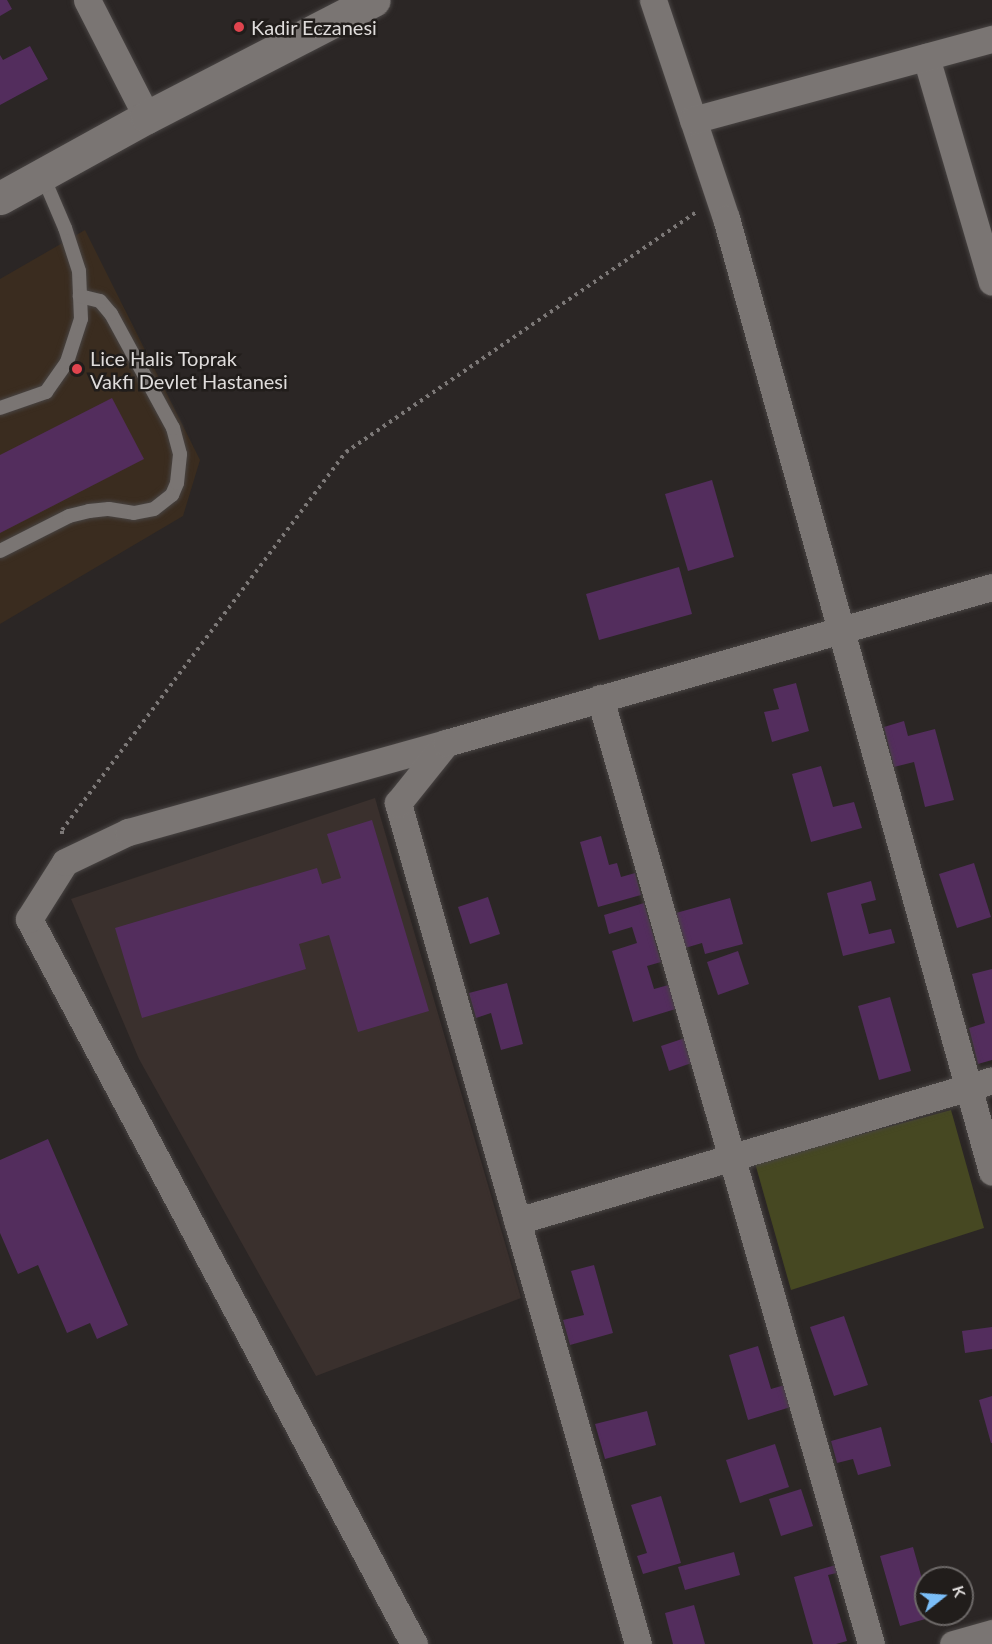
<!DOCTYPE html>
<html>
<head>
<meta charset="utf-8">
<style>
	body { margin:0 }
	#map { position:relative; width:992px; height:1644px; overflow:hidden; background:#2b2625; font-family:Lato,sans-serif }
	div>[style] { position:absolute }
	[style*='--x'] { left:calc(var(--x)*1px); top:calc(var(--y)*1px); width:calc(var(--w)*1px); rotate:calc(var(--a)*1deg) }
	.built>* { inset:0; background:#3a302d }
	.medical>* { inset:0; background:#3a2c1f }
	.green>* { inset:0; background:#464822 }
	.building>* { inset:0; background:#532d5d }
	.path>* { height:4px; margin-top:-2px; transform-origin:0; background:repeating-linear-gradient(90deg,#7c7877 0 3px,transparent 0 7.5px) }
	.roads { filter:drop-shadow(0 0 2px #484443) drop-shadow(0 0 2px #484443) }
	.lane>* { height:14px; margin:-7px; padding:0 7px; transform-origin:7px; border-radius:7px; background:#7a7573 }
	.street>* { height:27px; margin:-13.5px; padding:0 13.5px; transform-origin:13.5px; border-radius:13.5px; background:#7a7573 }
	.secondary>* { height:33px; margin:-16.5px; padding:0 16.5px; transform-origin:16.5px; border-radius:16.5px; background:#7a7573 }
	.dots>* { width:16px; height:16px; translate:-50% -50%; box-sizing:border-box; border:3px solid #211d1b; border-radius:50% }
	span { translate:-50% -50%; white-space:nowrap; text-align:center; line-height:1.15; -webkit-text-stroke:5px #211d1b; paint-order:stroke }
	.poi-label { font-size:20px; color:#dfdcdb }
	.left { translate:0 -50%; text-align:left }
	.north { position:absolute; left:914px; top:1566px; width:60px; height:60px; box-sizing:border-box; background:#211d1b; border:2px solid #6d6968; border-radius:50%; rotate:73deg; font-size:16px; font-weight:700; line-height:24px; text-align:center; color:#dfdcdb }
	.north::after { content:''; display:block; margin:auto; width:21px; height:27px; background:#7bbef8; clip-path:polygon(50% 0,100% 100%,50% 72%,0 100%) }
</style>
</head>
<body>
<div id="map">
	<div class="built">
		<div style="clip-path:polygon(375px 798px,521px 1298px,316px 1376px,139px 1059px,71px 899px)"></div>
	</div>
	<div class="medical">
		<div style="clip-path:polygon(85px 230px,200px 460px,183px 516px,0 624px,0 279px)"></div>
	</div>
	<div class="green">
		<div style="clip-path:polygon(951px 1110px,984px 1228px,791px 1290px,755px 1163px)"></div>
	</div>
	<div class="building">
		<div style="clip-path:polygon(0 0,7px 0,12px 9px,0 16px)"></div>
		<div style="clip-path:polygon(30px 46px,48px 79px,0 105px,0 55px,3px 60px)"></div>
		<div style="clip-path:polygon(112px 398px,144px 459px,0 533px,0 455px)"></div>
		<div style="clip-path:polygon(712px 480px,734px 557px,688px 571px,665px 494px)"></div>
		<div style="clip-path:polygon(679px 567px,692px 614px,599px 640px,586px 594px)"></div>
		<div style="clip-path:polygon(796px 683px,809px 731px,772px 742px,764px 712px,779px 709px,773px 689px)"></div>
		<div style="clip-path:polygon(904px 721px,908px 736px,935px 729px,954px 800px,925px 807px,914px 762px,894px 767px,884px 727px)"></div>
		<div style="clip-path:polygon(821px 766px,833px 807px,854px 802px,862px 828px,811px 842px,792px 774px)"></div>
		<div style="clip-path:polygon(372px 820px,429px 1011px,358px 1032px,329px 935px,299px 944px,306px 969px,142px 1018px,115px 928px,317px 868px,322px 884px,341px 878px,327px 834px)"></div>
		<div style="clip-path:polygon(601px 836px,609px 865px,617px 863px,621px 877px,635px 873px,641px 895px,598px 907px,580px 842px)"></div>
		<div style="clip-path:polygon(974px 863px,991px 917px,957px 928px,939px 874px)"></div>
		<div style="clip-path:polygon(871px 881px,876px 900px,861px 904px,869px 934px,891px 929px,895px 943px,843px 956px,827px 893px)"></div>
		<div style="clip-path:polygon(488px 897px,500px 934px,470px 944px,458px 907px)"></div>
		<div style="clip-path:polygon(730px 898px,743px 944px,705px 954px,702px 943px,685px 948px,676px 913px)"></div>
		<div style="clip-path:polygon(644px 903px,661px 962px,647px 966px,654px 989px,672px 984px,679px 1008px,633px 1022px,612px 951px,637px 943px,632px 927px,609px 934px,604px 915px)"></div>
		<div style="clip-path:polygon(738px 951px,749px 984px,718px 995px,707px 962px)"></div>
		<div style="clip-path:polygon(992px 969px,992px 1060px,978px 1064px,969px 1028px,985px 1023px,972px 974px)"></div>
		<div style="clip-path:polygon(507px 983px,523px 1044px,501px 1050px,491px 1013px,476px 1018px,469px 993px)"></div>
		<div style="clip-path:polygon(890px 997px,911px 1071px,879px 1080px,858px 1006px)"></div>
		<div style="clip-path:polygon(688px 1037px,697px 1061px,669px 1071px,661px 1046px)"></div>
		<div style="clip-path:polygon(48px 1139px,128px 1325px,97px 1339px,90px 1323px,67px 1333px,38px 1265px,18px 1274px,0 1233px,0 1160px)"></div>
		<div style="clip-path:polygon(594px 1265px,613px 1333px,570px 1345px,563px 1320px,584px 1315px,571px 1271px)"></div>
		<div style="clip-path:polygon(844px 1316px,868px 1385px,834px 1396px,810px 1327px)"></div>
		<div style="clip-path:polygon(992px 1327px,992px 1349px,965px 1353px,962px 1331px)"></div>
		<div style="clip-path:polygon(758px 1346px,771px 1389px,788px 1384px,794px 1406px,748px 1420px,729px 1355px)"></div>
		<div style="clip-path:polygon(992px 1396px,992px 1443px,991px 1443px,979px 1400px)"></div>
		<div style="clip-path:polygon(647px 1411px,656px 1445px,605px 1459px,595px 1424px)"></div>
		<div style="clip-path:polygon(881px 1427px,891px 1466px,858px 1475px,853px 1459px,837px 1463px,831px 1441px)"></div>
		<div style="clip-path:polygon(775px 1444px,789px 1487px,740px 1503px,726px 1460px)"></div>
		<div style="clip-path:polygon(801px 1489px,813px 1526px,781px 1536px,769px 1499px)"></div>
		<div style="clip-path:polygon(661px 1496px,681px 1563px,643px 1574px,637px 1556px,647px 1553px,631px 1505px)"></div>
		<div style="clip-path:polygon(913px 1547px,926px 1593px,926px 1614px,932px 1614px,933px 1617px,900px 1626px,880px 1556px)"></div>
		<div style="clip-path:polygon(734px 1552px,740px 1575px,685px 1590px,678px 1567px)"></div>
		<div style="clip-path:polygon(839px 1564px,841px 1572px,828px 1575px,847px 1641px,836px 1644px,813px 1644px,794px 1577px)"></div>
		<div style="clip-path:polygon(694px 1605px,705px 1644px,673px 1644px,665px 1613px)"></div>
	</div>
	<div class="path">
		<div style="--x:62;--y:834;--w:4;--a:-90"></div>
		<div style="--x:62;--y:830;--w:473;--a:-53.1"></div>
		<div style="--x:346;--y:452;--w:424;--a:-34.4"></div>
	</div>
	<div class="roads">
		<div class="lane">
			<div style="--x:0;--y:408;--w:49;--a:-19.2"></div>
			<div style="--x:46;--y:392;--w:37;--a:-55"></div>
			<div style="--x:67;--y:362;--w:45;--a:-72"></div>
			<div style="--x:81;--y:319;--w:48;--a:-92.4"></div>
			<div style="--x:79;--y:271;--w:45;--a:-108"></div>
			<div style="--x:65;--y:228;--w:59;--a:-113.1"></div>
			<div style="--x:0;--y:551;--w:77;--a:-26.9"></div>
			<div style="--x:69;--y:516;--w:21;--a:-14"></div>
			<div style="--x:89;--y:511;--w:20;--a:-6"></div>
			<div style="--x:109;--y:509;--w:25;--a:9"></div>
			<div style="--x:134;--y:513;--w:20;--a:-11"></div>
			<div style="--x:154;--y:509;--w:23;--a:-38"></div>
			<div style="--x:172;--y:495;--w:13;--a:-67"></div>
			<div style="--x:177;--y:483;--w:29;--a:-84"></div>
			<div style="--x:180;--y:454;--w:27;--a:-105"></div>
			<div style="--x:173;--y:428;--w:130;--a:-118.5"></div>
			<div style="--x:111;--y:314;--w:17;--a:-130"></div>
			<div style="--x:100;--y:301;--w:21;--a:-166"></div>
		</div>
		<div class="street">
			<div style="--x:87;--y:0;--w:131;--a:62.9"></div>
			<div style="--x:653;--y:0;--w:230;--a:71.5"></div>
			<div style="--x:726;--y:218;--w:990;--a:74.42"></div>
			<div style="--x:926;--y:57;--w:234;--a:73.7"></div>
			<div style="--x:693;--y:120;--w:310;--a:-15.2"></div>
			<div style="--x:600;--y:698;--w:984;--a:74.01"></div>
			<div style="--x:517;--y:1221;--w:495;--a:-16.5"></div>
			<div style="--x:414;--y:1644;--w:821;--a:-117.97"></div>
			<div style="--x:29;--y:919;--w:67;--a:-57.7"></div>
			<div style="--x:65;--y:862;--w:70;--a:-25.5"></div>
			<div style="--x:128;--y:832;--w:330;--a:-15.6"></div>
			<div style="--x:638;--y:1644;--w:875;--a:-105.93"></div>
			<div style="--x:398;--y:803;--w:77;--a:-51.3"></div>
			<div style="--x:446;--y:743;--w:568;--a:-15.95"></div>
			<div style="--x:953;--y:1644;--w:41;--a:-15.8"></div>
		</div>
		<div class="secondary">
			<div style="--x:0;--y:198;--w:168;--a:-28.9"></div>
			<div style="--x:147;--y:117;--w:255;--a:-27.3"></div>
		</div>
	</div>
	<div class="dots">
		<div style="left:239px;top:27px;background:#e0444e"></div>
		<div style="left:77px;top:369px;background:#e0444e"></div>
	</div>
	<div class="poi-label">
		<span class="left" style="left:251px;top:27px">Kadir Eczanesi</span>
		<span class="left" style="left:90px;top:370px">Lice Halis Toprak<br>Vakfı Devlet Hastanesi</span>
	</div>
	<div class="north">K</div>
</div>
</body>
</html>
